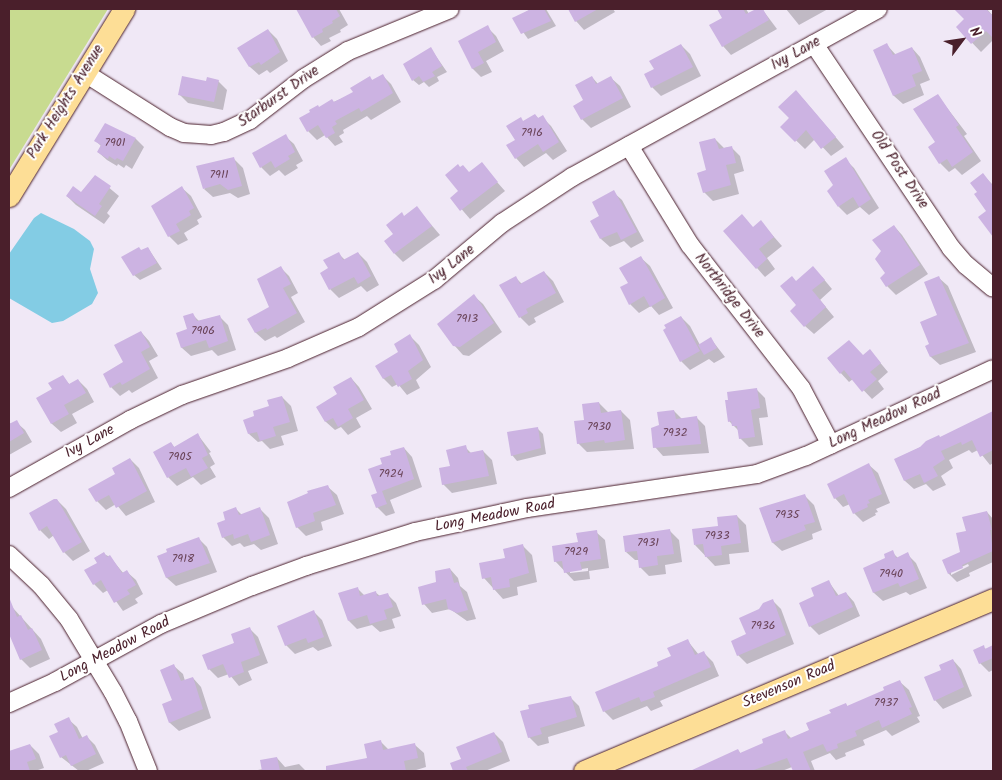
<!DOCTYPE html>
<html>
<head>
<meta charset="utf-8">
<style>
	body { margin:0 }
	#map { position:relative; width:1002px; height:780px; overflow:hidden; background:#f0e8f6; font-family:Kalam,sans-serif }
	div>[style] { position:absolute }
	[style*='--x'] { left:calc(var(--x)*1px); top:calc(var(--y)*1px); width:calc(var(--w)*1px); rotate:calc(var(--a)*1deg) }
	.green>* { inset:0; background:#c8db90 }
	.water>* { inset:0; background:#83cce4 }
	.shadow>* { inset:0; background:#0003 }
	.building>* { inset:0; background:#ccb3e2 }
	.roads { filter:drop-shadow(0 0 1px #4a1f2b) drop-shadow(0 0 1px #4a1f2b) }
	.minor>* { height:18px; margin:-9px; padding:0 9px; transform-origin:9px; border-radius:9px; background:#fff }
	.major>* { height:21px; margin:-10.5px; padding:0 10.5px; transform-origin:10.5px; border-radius:10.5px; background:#fdde96 }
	span { translate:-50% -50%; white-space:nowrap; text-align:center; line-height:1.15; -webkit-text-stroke:4px #fff; paint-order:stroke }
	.number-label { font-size:12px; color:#6a4459 }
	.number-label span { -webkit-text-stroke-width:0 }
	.street-label { font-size:15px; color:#4a1f2b }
	.frame { position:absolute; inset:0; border:10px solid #4a1f2b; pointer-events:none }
	.north { position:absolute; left:937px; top:15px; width:50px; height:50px; -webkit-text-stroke:4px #fff; paint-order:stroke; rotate:59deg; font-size:14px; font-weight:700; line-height:20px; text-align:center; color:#4a1f2b }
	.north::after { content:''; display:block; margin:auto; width:18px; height:22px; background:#4a1f2b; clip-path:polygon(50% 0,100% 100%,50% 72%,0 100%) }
</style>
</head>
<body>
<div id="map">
	<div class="green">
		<div style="clip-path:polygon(9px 9px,108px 9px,9px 170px)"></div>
	</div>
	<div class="water">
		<div style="clip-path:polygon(41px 213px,74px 229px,90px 241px,94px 249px,90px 269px,98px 293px,92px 304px,63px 321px,52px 323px,9px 298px,9px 254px,34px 218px)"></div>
	</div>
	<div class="shadow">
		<div style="clip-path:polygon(301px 9px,339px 9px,348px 25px,340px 30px,341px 32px,329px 38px,331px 41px,321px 46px,313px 37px,298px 10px)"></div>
		<div style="clip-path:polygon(531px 9px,546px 9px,556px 26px,528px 39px,514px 19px)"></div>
		<div style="clip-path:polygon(569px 9px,613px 9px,615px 12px,584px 30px,576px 21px)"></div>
		<div style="clip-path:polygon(718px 9px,746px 9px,749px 14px,762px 9px,777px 29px,731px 55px,723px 46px,723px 18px)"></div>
		<div style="clip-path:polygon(786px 9px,828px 9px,799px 25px)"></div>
		<div style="clip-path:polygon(956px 9px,987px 9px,993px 16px,993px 40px,981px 52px,957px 27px,966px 19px)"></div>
		<div style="clip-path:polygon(487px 27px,496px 36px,504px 51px,486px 61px,492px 72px,481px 77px,473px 69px,459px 42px)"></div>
		<div style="clip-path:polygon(268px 30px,277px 39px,288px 61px,270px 73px,267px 70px,259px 75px,250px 67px,239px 48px)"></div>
		<div style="clip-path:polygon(681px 45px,690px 54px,701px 76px,661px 96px,652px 87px,645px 75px,655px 69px)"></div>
		<div style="clip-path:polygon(887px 45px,896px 55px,912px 48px,920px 57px,930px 80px,920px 84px,924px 95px,903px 104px,894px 96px,875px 50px)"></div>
		<div style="clip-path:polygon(431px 49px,447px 72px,437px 77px,439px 81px,429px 87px,424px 82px,419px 85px,413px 80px)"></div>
		<div style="clip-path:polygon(382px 75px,391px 84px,401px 102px,371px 120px,367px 116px,343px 130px,344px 133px,339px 136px,343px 142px,335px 146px,325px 135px,317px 140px,308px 131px,319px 108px,355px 93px,370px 78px,373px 81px)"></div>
		<div style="clip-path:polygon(592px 77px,598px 84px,611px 78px,620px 86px,631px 107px,591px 128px,582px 119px,575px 106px,585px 101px)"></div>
		<div style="clip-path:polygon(218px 81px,227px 90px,223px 110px,188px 103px,180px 95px,207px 82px)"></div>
		<div style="clip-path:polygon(938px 96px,967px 134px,964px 136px,981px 161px,962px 175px,955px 168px,949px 172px,940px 163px,937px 142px)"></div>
		<div style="clip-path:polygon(804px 100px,844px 147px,831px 156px,815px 139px,805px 149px,782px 127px)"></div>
		<div style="clip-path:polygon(535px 115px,539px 119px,542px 117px,551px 126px,567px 151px,553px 160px,546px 153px,524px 167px,516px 158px,516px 140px,524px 122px)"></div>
		<div style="clip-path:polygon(285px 136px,294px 144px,303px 161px,296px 165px,298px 168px,285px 176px,279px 170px,270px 176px,261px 167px)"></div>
		<div style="clip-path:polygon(136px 139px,144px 147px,132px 169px,126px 165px,124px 168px,118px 164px,117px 166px,107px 160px,98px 152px,101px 146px,96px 141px)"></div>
		<div style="clip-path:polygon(715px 139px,724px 148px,731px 147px,740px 156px,744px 171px,734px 174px,739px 194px,713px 201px,704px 192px)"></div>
		<div style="clip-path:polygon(234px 159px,243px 168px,250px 194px,238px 198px,230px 193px,213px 197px,204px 189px)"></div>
		<div style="clip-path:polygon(845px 159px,854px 168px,879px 208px,869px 215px,860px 207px,847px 215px,839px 207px)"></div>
		<div style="clip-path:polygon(481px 164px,505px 191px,470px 219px,452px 198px,460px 191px,470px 173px)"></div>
		<div style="clip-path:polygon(983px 175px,993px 185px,993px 234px,988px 211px,979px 193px)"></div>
		<div style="clip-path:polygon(95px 176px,119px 196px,107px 213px,110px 216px,104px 224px,76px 205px,67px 196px,81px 193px)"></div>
		<div style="clip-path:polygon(182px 188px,191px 196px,202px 217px,197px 220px,199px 224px,184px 233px,188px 240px,178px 245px,169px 236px,153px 206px)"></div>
		<div style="clip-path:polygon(613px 192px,622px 200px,644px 241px,631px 248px,624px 241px,610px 247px,601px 239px)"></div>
		<div style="clip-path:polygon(417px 208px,440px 235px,403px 262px,395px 254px,395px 234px,404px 217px)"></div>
		<div style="clip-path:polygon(761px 222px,782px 246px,767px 258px,775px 269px,765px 277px,757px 268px,754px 228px)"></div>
		<div style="clip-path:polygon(894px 226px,902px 235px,928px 274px,896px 295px,887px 286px)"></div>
		<div style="clip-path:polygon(148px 248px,162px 269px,140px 280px,134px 275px,142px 251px)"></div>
		<div style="clip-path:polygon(338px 253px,345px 260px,358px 253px,367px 262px,379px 285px,367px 292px,361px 286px,339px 298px,330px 289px,330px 269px)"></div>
		<div style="clip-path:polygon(641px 258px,650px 266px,673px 308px,659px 315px,651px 306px,639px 313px,630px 304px)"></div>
		<div style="clip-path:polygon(280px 267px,289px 276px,298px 293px,291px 297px,305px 322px,277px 338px,275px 336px,265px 341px,256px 333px,249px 319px,270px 308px)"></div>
		<div style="clip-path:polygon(544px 272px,553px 281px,564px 302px,534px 318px,536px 322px,529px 326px,520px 317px,516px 278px,522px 284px)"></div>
		<div style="clip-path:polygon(822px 277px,832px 289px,820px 300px,834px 317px,814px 334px,805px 326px,798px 305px,797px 282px)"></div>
		<div style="clip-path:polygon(939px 278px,948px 286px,976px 352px,940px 365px,931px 357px,930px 345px,939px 315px)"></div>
		<div style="clip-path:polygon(474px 296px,483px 304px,502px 332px,469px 356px,463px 355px,454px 345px)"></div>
		<div style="clip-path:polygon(192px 314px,199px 321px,219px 316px,228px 325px,236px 350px,218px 356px,212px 350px,191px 356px,182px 348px,178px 334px,189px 330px)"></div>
		<div style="clip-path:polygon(681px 317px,690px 326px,700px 345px,711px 339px,725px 357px,714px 363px,709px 359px,690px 370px,681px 361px)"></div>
		<div style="clip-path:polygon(141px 332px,149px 341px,158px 356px,149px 361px,158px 378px,132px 393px,129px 390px,120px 396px,111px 387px)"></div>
		<div style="clip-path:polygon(410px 336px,419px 345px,431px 367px,416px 380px,420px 388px,407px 395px,398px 384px,392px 387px,384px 379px,377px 366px,400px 353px)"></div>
		<div style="clip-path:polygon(863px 356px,878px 360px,888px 372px,878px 381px,884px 389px,872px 399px,853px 379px,849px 382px,828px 359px)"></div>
		<div style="clip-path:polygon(63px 377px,70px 385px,78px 380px,87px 389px,94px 402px,72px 414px,77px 423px,61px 432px,52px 424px,38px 398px,54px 390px)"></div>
		<div style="clip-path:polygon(351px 378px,359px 387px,372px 409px,356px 418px,361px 427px,348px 435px,341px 427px,335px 430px,326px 422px,318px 407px,339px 395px)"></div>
		<div style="clip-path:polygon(756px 389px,765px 398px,768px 417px,759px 418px,763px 445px,749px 447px,740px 438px,739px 431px,729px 421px)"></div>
		<div style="clip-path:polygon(282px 397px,291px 406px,298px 431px,281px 436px,284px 445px,270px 449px,262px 441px,258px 442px,249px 434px,256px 417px)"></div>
		<div style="clip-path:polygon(599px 403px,608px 412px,621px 411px,630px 420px,634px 449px,587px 452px,578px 443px,586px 421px)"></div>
		<div style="clip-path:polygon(674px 411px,682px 419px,696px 417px,705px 426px,709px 453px,663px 456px,655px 447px,660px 426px)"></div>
		<div style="clip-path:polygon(993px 412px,993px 463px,990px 465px,978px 450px,972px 453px,969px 450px,949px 460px,953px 468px,941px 476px,946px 485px,933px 491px,926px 484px,914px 489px,905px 481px,896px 459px)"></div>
		<div style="clip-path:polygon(9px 422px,11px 424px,16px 422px,25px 430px,32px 442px,9px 455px)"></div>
		<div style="clip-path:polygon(537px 428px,543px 434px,546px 454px,517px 461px,512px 455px)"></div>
		<div style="clip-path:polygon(198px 435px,211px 452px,209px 453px,215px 464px,210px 467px,216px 477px,201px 485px,193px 477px,177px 486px,168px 477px,171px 443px,175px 448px)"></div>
		<div style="clip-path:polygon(465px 447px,472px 454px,483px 451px,492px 460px,497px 484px,452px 493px,443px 484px,451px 467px)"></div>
		<div style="clip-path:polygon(404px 448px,412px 457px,422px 487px,390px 500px,395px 513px,386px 516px,377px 507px,384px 464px)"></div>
		<div style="clip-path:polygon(130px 459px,139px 468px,155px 502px,126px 516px,116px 504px,106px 510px,97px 501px)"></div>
		<div style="clip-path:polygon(869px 465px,878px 473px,890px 503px,876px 509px,878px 512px,875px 513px,876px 515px,863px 522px,854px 513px,850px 504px,843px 507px,835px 498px)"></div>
		<div style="clip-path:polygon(328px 487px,337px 495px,344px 514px,321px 522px,323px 530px,306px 536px,297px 527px)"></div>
		<div style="clip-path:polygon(805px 496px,814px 505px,822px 530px,812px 534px,813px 539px,782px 551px,773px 543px,761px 509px)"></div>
		<div style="clip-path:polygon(57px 500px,66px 509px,90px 551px,73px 561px,64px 552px,54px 535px,49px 539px,40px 530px)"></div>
		<div style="clip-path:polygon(236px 509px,242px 515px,260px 509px,269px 518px,278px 544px,261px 550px,254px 544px,244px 547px,240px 543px,232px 546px,223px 537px,227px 521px)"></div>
		<div style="clip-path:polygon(evenodd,987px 512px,993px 519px,993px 562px,969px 573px,970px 576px,957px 582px,949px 574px,943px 561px,962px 553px,967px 532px,987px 512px,968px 564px,969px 566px,951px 575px,951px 572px,968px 564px)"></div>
		<div style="clip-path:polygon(737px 516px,746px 525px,749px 552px,729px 554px,730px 564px,715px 566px,695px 545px)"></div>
		<div style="clip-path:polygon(670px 531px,679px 540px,682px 562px,665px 565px,666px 574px,649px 576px,640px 567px,639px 560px,635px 560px,626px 552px)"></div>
		<div style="clip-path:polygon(evenodd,596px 532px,605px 540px,609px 568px,589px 571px,590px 579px,574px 581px,555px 561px,596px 532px,588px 568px,588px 571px,570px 573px,570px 571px,588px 568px)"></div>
		<div style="clip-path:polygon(198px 538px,207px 547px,217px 572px,176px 586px,167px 578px,159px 557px)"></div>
		<div style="clip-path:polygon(523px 546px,532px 555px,537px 582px,517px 587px,518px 595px,503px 599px,484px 578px)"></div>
		<div style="clip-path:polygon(892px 552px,898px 558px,907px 554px,916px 563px,927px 588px,910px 595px,906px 592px,883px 601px,874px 593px,864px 569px,887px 559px)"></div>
		<div style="clip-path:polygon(104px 554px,110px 557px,124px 574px,127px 572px,136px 580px,143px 594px,135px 599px,138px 603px,123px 611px,108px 590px,103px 593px,94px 584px,98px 563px)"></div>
		<div style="clip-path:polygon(450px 569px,458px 578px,460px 586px,467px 592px,476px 619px,467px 621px,450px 609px,432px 613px,424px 604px)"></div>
		<div style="clip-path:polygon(829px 582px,839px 596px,846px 593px,854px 602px,860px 616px,819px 635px,810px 626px,816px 597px)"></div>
		<div style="clip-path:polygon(357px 588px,365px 596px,375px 592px,380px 596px,387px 594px,396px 603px,401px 616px,392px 619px,395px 628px,380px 632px,372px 625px,357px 629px,349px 621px)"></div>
		<div style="clip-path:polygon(772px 600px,781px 609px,794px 644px,747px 664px,738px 655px,760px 610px)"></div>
		<div style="clip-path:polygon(13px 608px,41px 639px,50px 659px,30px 668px,21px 659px,9px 631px,9px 610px)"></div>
		<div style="clip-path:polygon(313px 611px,322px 620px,332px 646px,318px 651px,313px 647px,295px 654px,286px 645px)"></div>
		<div style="clip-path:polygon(249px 628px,258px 637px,268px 663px,248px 671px,252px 680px,239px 686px,229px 674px,218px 678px,209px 669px)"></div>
		<div style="clip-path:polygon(687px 640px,699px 655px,704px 653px,713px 662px,719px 676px,660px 701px,663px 706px,651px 711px,647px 706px,613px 720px,604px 711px,672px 657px)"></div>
		<div style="clip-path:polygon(993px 646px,993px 670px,989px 672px,980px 663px,983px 647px,986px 649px)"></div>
		<div style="clip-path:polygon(953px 660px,961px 669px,972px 696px,943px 709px,935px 700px,942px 671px)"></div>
		<div style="clip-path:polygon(174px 666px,183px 674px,185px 681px,193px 678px,201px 687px,211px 718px,179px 731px,170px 723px,163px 705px,173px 701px)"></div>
		<div style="clip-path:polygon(900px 682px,909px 690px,920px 716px,917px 717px,920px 722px,892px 736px,886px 730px,863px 740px,865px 745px,845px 753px,846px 756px,836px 760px,830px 753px,811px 761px,815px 771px,794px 771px,792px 767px,782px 771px,699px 771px,738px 750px,741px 754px,765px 744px,784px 731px,792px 739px,810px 730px,846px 704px,848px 707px,886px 690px)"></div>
		<div style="clip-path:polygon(570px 697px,579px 706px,585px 726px,548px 737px,549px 743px,538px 746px,529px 737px,530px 706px)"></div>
		<div style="clip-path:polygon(68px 719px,77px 727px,83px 739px,87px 737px,95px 745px,104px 763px,86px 771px,79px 771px,61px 757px,60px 732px)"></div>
		<div style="clip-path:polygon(494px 733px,503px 742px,510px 761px,485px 771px,454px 771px,451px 764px,463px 760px)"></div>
		<div style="clip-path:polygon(381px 742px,389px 750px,415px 745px,424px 753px,426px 767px,413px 771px,343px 771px,342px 764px,368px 759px)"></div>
		<div style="clip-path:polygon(30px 745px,39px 754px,44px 768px,35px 771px,9px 771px,9px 749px,11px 752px)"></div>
		<div style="clip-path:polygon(277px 758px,285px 767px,299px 764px,306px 771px,252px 771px,263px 769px)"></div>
	</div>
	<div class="building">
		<div style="clip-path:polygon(296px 9px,336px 9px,340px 16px,332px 21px,333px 23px,322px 29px,323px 32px,312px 38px)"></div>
		<div style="clip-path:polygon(531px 9px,544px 9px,551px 21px,521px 34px,512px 18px)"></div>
		<div style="clip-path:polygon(568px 9px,598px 9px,575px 22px)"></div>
		<div style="clip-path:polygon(717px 9px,743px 9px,746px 14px,756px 9px,763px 9px,769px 20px,722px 47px,709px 25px,722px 18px)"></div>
		<div style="clip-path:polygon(954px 9px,986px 9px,993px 16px,993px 38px,986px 31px,971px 44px,956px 27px,964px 19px)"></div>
		<div style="clip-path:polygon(488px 25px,496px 42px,478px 52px,484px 63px,472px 69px,458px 41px)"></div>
		<div style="clip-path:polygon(268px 29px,280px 52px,261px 65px,259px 62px,249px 67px,237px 48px)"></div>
		<div style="clip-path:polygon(887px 43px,893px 55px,912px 47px,922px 71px,912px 75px,916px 86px,893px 96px,873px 50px)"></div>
		<div style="clip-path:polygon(681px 44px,693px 67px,651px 88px,644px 74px,654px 69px,649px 61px)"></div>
		<div style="clip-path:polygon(431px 47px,442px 66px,432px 72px,435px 76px,423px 82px,419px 76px,412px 81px,403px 64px)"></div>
		<div style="clip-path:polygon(383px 74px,393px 93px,361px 112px,359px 108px,335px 121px,337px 124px,332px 127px,335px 133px,326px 138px,318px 125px,307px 132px,299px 118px,310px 112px,309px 110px,318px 105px,319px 107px,332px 99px,334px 102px,353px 92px,350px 88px,370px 76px,372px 80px)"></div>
		<div style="clip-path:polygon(182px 76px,206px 81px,207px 77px,219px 80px,214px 102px,178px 95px)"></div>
		<div style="clip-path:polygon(592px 76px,596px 84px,611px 76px,623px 98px,581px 120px,573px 106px,583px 100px,575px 85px)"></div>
		<div style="clip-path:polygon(796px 90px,836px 137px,821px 149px,806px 130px,795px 142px,780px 127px,789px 118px,778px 107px)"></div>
		<div style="clip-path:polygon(938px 94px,959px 125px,956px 127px,973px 152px,952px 167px,947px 159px,939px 164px,928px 147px,935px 142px,913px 109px)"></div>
		<div style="clip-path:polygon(535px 114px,538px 118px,543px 115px,559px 142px,543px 152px,538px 144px,515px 159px,506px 145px,515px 140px,506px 126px,521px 117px,523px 121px)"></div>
		<div style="clip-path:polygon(105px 123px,136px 138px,123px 161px,117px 158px,115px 160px,109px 156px,108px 159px,97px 152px,101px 145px,94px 141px)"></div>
		<div style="clip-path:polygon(286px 134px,295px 152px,288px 156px,290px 159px,275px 168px,271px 161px,260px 168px,252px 153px)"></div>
		<div style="clip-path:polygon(715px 138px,719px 149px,732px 146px,736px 163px,726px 165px,731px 185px,703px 193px,697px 173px,706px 170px,699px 142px)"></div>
		<div style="clip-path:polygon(234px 157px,242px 186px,228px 190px,220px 184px,203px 189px,196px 166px)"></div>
		<div style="clip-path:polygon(846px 157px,871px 199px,859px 207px,853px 197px,838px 207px,827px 191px,833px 185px,824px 171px)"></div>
		<div style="clip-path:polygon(482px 162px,498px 182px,460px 211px,450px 198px,458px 191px,445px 175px,458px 164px,460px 167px,463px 165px,469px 172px)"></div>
		<div style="clip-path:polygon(983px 173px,993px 186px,993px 237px,978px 217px,986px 211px,974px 194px,977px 192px,970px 183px)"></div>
		<div style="clip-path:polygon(95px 175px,111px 186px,99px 204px,102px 206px,95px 216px,66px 196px,73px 186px,81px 192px)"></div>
		<div style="clip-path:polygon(182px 186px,194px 208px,189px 211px,191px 215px,176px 224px,180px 231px,168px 237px,151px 206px)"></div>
		<div style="clip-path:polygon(614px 190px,637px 232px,621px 240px,617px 232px,600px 239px,590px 221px,599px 216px,592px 202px)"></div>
		<div style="clip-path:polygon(417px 206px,432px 226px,394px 254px,384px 241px,393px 234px,386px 225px,402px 212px,404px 216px)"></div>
		<div style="clip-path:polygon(742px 214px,753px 227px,761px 220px,774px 237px,759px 249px,767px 259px,756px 269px,723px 231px)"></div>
		<div style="clip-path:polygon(894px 225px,920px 265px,886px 287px,880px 278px,885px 273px,875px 259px,881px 251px,872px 240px)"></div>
		<div style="clip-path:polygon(139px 247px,141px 250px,148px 247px,157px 263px,133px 276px,121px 257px)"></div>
		<div style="clip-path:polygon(339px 252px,343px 260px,358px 252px,371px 276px,358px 284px,354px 277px,329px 290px,320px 273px,328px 268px,323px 260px)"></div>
		<div style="clip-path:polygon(641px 256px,665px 298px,650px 307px,644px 296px,629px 305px,620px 287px,628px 283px,619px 268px)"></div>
		<div style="clip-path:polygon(281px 266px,291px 284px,283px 288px,297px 313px,267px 330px,266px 328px,255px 333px,247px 319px,269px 307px,257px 279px)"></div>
		<div style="clip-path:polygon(813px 266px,825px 280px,812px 290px,826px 307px,804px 327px,790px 311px,796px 305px,780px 286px,792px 276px,796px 281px)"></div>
		<div style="clip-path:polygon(544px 271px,556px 293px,526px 309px,528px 313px,519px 318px,499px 285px,516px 276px,520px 284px)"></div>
		<div style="clip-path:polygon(939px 276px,969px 343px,930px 357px,925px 346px,929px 344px,920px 322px,937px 315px,924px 282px)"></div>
		<div style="clip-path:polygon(474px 294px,494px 323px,460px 347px,453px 346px,437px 324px)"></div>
		<div style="clip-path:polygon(193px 313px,197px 321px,220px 315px,228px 341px,209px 348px,206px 340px,181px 348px,176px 333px,187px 329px,183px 316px)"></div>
		<div style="clip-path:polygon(681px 316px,700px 351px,680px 362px,663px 330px,666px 328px,664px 325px)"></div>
		<div style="clip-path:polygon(141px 331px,150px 347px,141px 352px,150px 369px,122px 385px,120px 382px,110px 388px,103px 374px,123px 362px,114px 345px)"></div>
		<div style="clip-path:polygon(410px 334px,423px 360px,408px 371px,412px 379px,398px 387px,391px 375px,383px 379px,375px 366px,398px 352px,394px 344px)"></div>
		<div style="clip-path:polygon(711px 337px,717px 348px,704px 355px,698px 345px)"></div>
		<div style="clip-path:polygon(849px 340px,863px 355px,870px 349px,881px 363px,870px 372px,877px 379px,862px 392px,844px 370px,840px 374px,827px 358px)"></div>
		<div style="clip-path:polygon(63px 375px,69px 384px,78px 379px,86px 393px,64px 405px,69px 414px,51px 424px,36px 398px,52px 389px,48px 383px)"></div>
		<div style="clip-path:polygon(351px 377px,364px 400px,348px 409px,353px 418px,338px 427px,333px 418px,325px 422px,316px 407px,337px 394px,333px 387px)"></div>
		<div style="clip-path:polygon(757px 388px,760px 408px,751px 410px,755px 437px,739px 439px,737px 426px,732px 426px,731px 421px,728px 422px,725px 400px,728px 400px,727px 392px)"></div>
		<div style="clip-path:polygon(282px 396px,290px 422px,273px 427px,276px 436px,260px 441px,257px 432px,248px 434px,243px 420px,254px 416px,253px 411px,269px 406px,267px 400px)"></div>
		<div style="clip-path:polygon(599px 402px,601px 413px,621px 410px,625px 440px,605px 443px,604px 440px,577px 444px,574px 421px,584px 420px,582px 404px)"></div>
		<div style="clip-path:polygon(674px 410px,676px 419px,697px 416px,701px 444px,653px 448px,651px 428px,659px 425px,657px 412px)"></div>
		<div style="clip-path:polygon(993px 411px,993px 450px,980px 457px,972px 440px,962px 445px,961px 442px,941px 451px,945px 459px,933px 467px,938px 476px,924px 483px,920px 474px,904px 481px,894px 459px,920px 447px,926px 441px,939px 435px,940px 437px)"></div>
		<div style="clip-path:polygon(17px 420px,24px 433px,9px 442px,9px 424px)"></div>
		<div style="clip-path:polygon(538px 427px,541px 448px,511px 456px,507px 432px)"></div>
		<div style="clip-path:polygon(198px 433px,208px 455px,202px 458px,208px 468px,191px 477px,186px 468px,167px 478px,153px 452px,171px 442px,174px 447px)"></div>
		<div style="clip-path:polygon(466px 445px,468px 453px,483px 450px,489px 476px,442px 485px,439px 468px,450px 466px,446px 450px)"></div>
		<div style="clip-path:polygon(404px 447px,414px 479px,382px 491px,387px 504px,376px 508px,371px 495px,377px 493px,368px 469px,382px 464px,380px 458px,391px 455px,390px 451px)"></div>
		<div style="clip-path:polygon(130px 458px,147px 491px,116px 508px,109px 495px,96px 502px,88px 489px,115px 474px,112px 468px)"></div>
		<div style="clip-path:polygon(869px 463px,882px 494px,868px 500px,870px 503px,867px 504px,868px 507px,853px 514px,844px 494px,834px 499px,827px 484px)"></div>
		<div style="clip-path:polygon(328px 485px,336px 505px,313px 513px,315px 521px,296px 528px,287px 502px,308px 493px,307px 491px)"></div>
		<div style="clip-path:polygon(805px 494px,815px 522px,804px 525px,806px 530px,772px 543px,759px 508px)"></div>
		<div style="clip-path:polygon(54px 499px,57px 499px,82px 542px,63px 553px,47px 526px,39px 531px,29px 513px)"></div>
		<div style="clip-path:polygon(236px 507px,239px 515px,260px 507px,270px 535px,251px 542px,248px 534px,234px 539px,233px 534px,222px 538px,217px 523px,225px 520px,223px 512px)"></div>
		<div style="clip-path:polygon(987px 511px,992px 530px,990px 530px,993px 551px,962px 565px,963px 568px,948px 574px,942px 560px,960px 552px,956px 533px,966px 531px,962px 517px)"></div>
		<div style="clip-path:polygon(737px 515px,741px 543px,721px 546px,722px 555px,705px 557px,703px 544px,694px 545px,692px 529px,718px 526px,717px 517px)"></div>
		<div style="clip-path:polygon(670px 529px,674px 554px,657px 556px,658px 565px,639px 568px,637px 551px,625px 552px,623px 536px)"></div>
		<div style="clip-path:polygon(597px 530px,601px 559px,580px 562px,582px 570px,564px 573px,562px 561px,554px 562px,552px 546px,578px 542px,576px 533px)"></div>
		<div style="clip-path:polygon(199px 537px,210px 563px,166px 578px,157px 556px,167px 552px,166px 549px)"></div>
		<div style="clip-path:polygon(523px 544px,529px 573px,509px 579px,510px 587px,493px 590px,491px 577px,482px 579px,479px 563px,505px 558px,503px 549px)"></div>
		<div style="clip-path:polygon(893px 550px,896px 558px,908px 552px,919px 579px,900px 587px,898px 583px,873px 593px,863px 568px,885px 558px,884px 554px)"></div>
		<div style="clip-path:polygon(104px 552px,107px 557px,110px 555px,122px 573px,127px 570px,136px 585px,127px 590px,130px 594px,114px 603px,101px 580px,93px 585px,84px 570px,97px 563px,94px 558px)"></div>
		<div style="clip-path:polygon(450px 568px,454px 583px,458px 582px,468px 610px,457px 613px,448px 609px,446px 599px,422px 605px,418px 587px,436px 582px,435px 571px)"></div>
		<div style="clip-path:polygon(829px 580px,836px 596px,846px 592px,853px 607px,809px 627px,799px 603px,814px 596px,811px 588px)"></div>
		<div style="clip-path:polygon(358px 587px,360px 596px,376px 591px,377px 596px,388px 593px,393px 607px,384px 610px,387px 619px,370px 624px,367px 615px,348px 621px,338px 593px)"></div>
		<div style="clip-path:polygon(9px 597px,17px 617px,21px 615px,28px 630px,32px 628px,42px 650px,20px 660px,9px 634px)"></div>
		<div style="clip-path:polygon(773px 599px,786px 635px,737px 656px,731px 641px,746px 634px,739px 618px,759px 609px,763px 603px)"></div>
		<div style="clip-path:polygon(314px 610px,324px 637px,308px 643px,306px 638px,285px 646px,277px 626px)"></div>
		<div style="clip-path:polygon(250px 627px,260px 655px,241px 662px,244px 672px,229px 678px,223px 664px,208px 670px,202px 655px,234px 643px,231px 634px)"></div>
		<div style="clip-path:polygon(688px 639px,695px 655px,704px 651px,711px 667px,653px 692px,655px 697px,641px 702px,639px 697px,603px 712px,595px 692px,658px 666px,657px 662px,671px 656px,667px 648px)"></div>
		<div style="clip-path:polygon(984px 645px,985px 649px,993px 645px,993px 658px,979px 664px,973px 650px)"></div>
		<div style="clip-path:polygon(953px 659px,964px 687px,934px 701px,924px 677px,941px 670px,939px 665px)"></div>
		<div style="clip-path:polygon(174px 664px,181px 681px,193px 677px,203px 709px,169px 723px,162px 704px,172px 700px,160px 670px)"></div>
		<div style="clip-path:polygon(900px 680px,912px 707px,909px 708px,912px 714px,882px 728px,879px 720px,855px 731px,857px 736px,837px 744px,838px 748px,827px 752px,823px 744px,803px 752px,811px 771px,793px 771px,787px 758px,751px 771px,690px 771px,738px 749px,740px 753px,763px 743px,762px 739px,785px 730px,788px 739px,809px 730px,806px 723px,831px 713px,829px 710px,846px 703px,847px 706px,884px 690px,883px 687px)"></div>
		<div style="clip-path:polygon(571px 696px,577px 717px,540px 728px,542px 734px,528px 738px,520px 711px,529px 709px,528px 705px)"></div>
		<div style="clip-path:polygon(69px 717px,79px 739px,87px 735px,96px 754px,71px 766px,66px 755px,60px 758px,49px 736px,58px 732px,54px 724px)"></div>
		<div style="clip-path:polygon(494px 732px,502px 752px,466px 767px,468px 771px,453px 771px,450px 763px,461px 759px,456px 747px)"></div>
		<div style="clip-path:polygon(381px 740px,383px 750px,415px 743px,418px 758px,404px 761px,406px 771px,326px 771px,326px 766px,367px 758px,364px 744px)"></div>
		<div style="clip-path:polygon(30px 744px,36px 759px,27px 762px,30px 771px,9px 771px,9px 751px)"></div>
		<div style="clip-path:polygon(277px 757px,280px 771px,262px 771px,260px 760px)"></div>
	</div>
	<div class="roads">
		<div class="minor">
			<div style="--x:814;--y:44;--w:246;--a:56.1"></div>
			<div style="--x:951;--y:248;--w:23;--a:49"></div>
			<div style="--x:966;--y:265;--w:35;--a:40"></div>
			<div style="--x:85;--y:73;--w:101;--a:32.4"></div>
			<div style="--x:170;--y:127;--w:15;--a:23"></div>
			<div style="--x:184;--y:133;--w:27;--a:4"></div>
			<div style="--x:211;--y:135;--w:13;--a:-13"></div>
			<div style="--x:224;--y:132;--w:29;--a:-25"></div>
			<div style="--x:250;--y:120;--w:67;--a:-37.7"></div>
			<div style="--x:303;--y:79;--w:53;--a:-31.9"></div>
			<div style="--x:348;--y:51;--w:110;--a:-22.4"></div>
			<div style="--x:629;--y:146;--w:116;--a:58.4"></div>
			<div style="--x:690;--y:245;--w:181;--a:52.2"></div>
			<div style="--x:801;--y:388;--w:64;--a:62.2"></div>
			<div style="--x:9;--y:488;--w:139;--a:-29.3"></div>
			<div style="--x:130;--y:420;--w:58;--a:-25.7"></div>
			<div style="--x:182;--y:395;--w:112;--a:-19.2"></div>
			<div style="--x:288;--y:358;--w:77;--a:-23.6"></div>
			<div style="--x:359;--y:327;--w:89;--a:-32.1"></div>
			<div style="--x:434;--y:280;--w:89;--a:-40"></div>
			<div style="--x:502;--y:223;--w:84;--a:-33.3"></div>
			<div style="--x:572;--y:177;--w:349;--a:-28.8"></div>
			<div style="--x:9;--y:555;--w:44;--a:43.2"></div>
			<div style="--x:41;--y:585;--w:44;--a:50.5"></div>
			<div style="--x:69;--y:619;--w:85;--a:58.9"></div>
			<div style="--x:113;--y:692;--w:33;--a:63"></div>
			<div style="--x:128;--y:721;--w:54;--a:68.2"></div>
			<div style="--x:9;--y:703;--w:51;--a:-24.5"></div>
			<div style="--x:55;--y:682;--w:121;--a:-28.7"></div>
			<div style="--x:161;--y:624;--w:99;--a:-22.7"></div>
			<div style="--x:252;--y:586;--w:58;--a:-20.3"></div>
			<div style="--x:306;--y:566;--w:114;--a:-17.3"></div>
			<div style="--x:415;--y:532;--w:115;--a:-12.1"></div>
			<div style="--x:527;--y:508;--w:232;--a:-8.4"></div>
			<div style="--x:757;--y:474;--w:52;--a:-20.2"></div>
			<div style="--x:806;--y:456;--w:206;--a:-24.9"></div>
		</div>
		<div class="major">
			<div style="--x:9;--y:196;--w:220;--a:-58.4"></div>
			<div style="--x:584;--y:771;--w:444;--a:-22.8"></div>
		</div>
	</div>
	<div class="number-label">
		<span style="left:532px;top:133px">7916</span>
		<span style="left:115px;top:143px">7901</span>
		<span style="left:219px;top:175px">7911</span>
		<span style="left:467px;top:319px">7913</span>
		<span style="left:203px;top:331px">7906</span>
		<span style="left:599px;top:427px">7930</span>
		<span style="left:675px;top:433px">7932</span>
		<span style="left:180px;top:457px">7905</span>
		<span style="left:391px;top:474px">7924</span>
		<span style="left:787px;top:515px">7935</span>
		<span style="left:717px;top:536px">7933</span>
		<span style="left:648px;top:543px">7931</span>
		<span style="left:576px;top:552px">7929</span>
		<span style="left:183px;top:559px">7918</span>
		<span style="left:891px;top:574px">7940</span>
		<span style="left:763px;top:626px">7936</span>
		<span style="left:886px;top:703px">7937</span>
	</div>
	<div class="street-label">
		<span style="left:796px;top:54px;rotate:-29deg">Ivy Lane</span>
		<span style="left:279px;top:97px;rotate:-35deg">Starburst Drive</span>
		<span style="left:66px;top:102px;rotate:-58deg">Park Heights Avenue</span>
		<span style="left:899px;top:170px;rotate:56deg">Old Post Drive</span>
		<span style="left:452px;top:265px;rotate:-38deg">Ivy Lane</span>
		<span style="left:729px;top:296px;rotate:52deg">Northridge Drive</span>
		<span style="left:885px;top:419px;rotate:-25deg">Long Meadow Road</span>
		<span style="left:90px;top:442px;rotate:-29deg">Ivy Lane</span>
		<span style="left:495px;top:516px;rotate:-11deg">Long Meadow Road</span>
		<span style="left:115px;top:650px;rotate:-28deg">Long Meadow Road</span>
		<span style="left:789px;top:685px;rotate:-23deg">Stevenson Road</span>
	</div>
	<div class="frame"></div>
	<div class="north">N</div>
</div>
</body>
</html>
